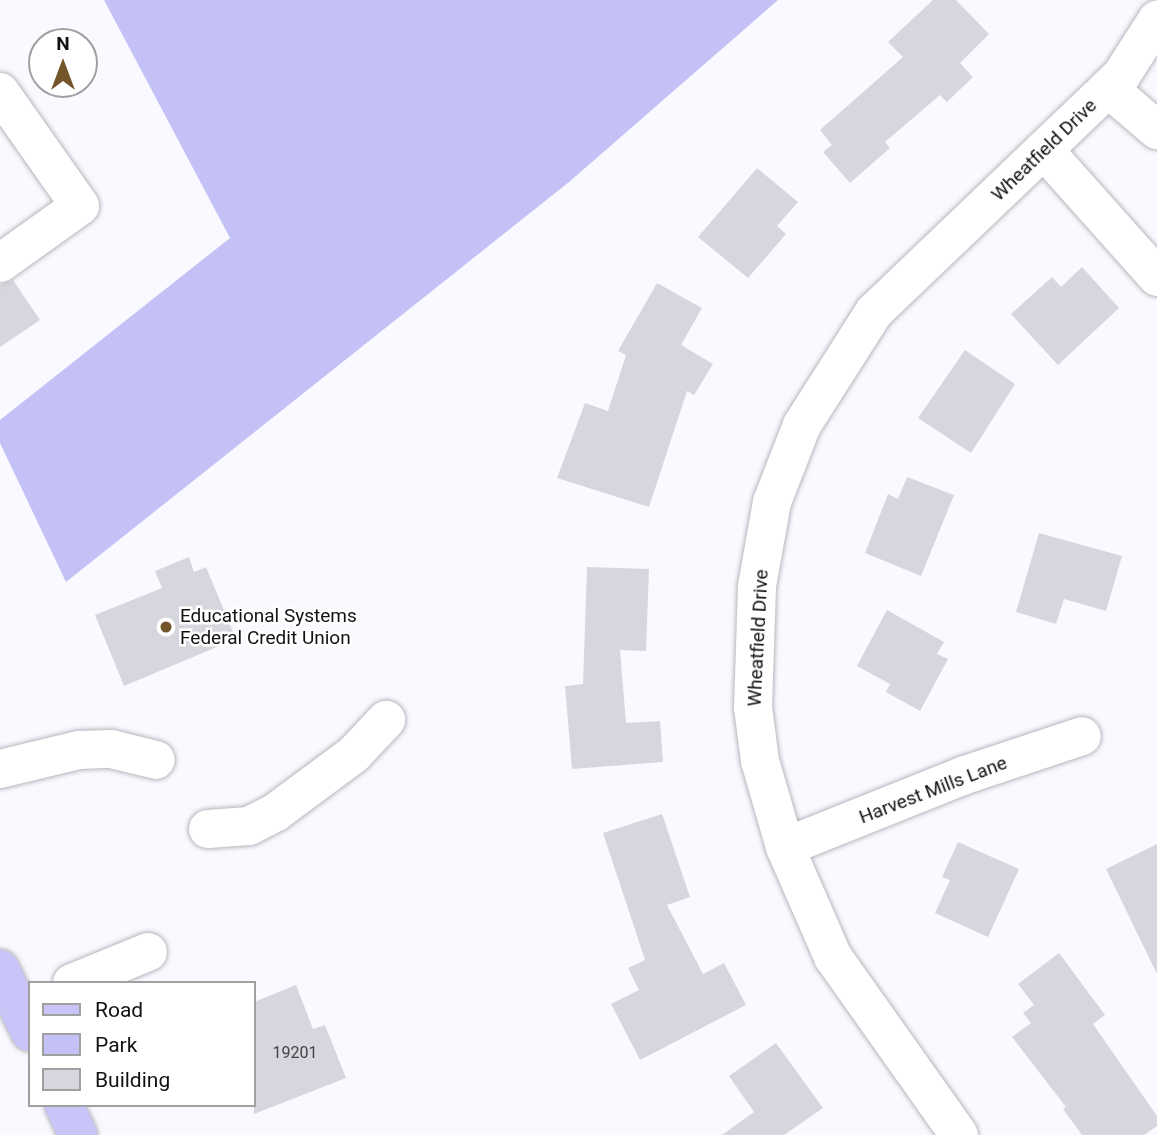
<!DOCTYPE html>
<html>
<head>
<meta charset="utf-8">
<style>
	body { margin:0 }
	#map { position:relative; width:1157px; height:1135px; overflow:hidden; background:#f9f9ff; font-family:Roboto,sans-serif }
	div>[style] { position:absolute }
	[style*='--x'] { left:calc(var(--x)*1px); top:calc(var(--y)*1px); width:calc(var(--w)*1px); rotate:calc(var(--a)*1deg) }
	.green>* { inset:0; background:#c3c1f5 }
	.building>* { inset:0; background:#d6d6de }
	.roads { filter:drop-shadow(0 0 2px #b7b7be) drop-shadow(0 0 2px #b7b7be) }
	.minor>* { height:38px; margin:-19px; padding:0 19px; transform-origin:19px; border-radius:19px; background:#fff }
	.major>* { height:38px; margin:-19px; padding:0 19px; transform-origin:19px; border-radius:19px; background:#cac5f9 }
	.dots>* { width:19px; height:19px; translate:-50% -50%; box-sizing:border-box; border:4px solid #fff; border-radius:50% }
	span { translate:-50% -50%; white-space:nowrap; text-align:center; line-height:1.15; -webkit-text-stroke:5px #fff; paint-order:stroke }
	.number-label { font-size:16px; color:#434346 }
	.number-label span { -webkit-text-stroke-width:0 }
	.street-label { font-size:19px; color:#121214 }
	.poi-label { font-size:19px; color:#121214 }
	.left { translate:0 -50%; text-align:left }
	.legend { position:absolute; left:28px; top:981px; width:228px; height:126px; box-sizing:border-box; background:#fff; border:2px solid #a0a0a1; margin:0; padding:9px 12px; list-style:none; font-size:21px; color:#121214 }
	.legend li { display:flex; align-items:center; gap:14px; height:35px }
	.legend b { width:35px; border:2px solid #a0a0a1 }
	.north { position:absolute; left:28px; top:28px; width:70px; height:70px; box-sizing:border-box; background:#fff; border:2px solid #a0a0a1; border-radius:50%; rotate:0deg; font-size:19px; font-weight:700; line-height:28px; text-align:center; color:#121214 }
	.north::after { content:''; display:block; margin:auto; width:24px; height:32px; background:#73562a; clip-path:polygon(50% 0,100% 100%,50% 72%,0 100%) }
</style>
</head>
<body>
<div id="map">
	<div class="green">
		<div style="clip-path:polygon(104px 0,778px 0,569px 182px,66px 582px,0 443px,0 420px,230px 238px)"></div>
	</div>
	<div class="building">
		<div style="clip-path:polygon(933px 0,956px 0,989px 34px,960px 63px,973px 77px,947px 102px,940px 95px,885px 142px,890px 148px,850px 183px,823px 152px,832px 145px,820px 130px,903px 57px,888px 42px)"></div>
		<div style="clip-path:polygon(757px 168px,798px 202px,777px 226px,786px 234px,748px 278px,698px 237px)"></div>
		<div style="clip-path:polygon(1082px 267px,1119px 308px,1058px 365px,1011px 314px,1052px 277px,1061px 287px)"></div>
		<div style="clip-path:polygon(13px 280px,40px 320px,0 347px,0 285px)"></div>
		<div style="clip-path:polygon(657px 283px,702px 308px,681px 345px,713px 364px,694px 395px,687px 391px,649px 507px,557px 478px,585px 403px,608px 411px,626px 355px,618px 351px)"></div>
		<div style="clip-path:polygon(965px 350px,1015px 384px,971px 453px,918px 418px)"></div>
		<div style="clip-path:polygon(907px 477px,954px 495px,921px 576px,865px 553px,888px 494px,898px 499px)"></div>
		<div style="clip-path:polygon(1039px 533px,1122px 556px,1106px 611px,1064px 599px,1056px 624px,1016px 612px)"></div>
		<div style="clip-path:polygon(189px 557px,194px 572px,206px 567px,236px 639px,124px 686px,95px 615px,162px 588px,155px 571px)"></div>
		<div style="clip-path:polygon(587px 567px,649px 569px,646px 651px,620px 650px,626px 723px,660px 721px,663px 762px,572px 769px,565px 686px,583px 684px)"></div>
		<div style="clip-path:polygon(887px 610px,944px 642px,937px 654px,948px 659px,920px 711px,886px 692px,890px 684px,857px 666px)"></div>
		<div style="clip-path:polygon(662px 814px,690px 897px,667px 905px,703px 974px,724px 963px,746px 1005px,640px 1060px,611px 1004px,639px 990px,628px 968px,645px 960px,603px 833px)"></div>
		<div style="clip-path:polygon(958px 842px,1019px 869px,988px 937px,935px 913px,950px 880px,942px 877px)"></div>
		<div style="clip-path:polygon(1157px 844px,1157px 974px,1106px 869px)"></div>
		<div style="clip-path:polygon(1059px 953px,1105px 1015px,1093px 1024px,1157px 1116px,1157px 1126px,1144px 1135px,1082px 1135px,1063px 1109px,1066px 1107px,1012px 1037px,1031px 1023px,1023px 1013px,1034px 1005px,1018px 984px)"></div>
		<div style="clip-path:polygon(296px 985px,313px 1029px,325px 1025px,346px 1078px,254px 1114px,254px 1002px)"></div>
		<div style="clip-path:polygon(776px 1043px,823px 1108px,784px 1135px,722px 1135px,754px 1112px,729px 1076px)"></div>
	</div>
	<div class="roads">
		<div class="minor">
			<div style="--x:1108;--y:88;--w:65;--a:40.6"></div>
			<div style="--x:0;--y:92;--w:139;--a:54.9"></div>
			<div style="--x:80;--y:206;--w:98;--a:144.5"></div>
			<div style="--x:1044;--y:150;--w:170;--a:48.3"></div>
			<div style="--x:0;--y:769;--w:81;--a:-13.5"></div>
			<div style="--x:79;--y:750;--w:32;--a:-2"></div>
			<div style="--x:111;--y:749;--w:46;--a:13.7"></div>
			<div style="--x:208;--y:829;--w:41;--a:-4.2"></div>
			<div style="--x:249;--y:826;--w:30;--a:-27"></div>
			<div style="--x:276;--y:812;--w:97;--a:-36.6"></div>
			<div style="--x:354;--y:754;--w:47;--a:-46.7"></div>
			<div style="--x:785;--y:847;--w:194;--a:-21.8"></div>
			<div style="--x:965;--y:775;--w:123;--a:-18.4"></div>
			<div style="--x:72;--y:983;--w:82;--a:-22.2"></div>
			<div style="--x:959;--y:1135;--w:218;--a:-125.3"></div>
			<div style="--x:833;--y:957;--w:120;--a:-113.6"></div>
			<div style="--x:785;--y:847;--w:90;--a:-106.2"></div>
			<div style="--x:760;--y:761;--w:54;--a:-97.4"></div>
			<div style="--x:753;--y:707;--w:121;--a:-88.1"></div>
			<div style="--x:757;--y:586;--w:85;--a:-79.9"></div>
			<div style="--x:772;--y:502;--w:83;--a:-68.7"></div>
			<div style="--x:802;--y:425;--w:134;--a:-57.5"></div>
			<div style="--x:874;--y:312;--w:342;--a:-43.7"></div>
			<div style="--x:1121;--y:76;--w:67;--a:-57.3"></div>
		</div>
		<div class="major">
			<div style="--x:0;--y:969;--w:70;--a:64.5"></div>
			<div style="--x:64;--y:1105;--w:33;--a:65"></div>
		</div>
	</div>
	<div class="dots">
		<div style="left:166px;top:627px;background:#73562a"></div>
	</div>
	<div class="number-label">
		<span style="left:295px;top:1053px">19201</span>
	</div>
	<div class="street-label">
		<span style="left:1044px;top:150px;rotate:-44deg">Wheatfield Drive</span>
		<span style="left:758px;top:638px;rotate:-87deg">Wheatfield Drive</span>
		<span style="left:933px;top:790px;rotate:-21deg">Harvest Mills Lane</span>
	</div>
	<div class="poi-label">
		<span class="left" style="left:180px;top:627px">Educational Systems<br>Federal Credit Union</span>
	</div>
	<ul class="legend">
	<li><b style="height:9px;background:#cac5f9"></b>Road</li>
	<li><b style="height:19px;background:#c3c1f5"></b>Park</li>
	<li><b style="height:19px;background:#d6d6de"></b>Building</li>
	</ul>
	<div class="north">N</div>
</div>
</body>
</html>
